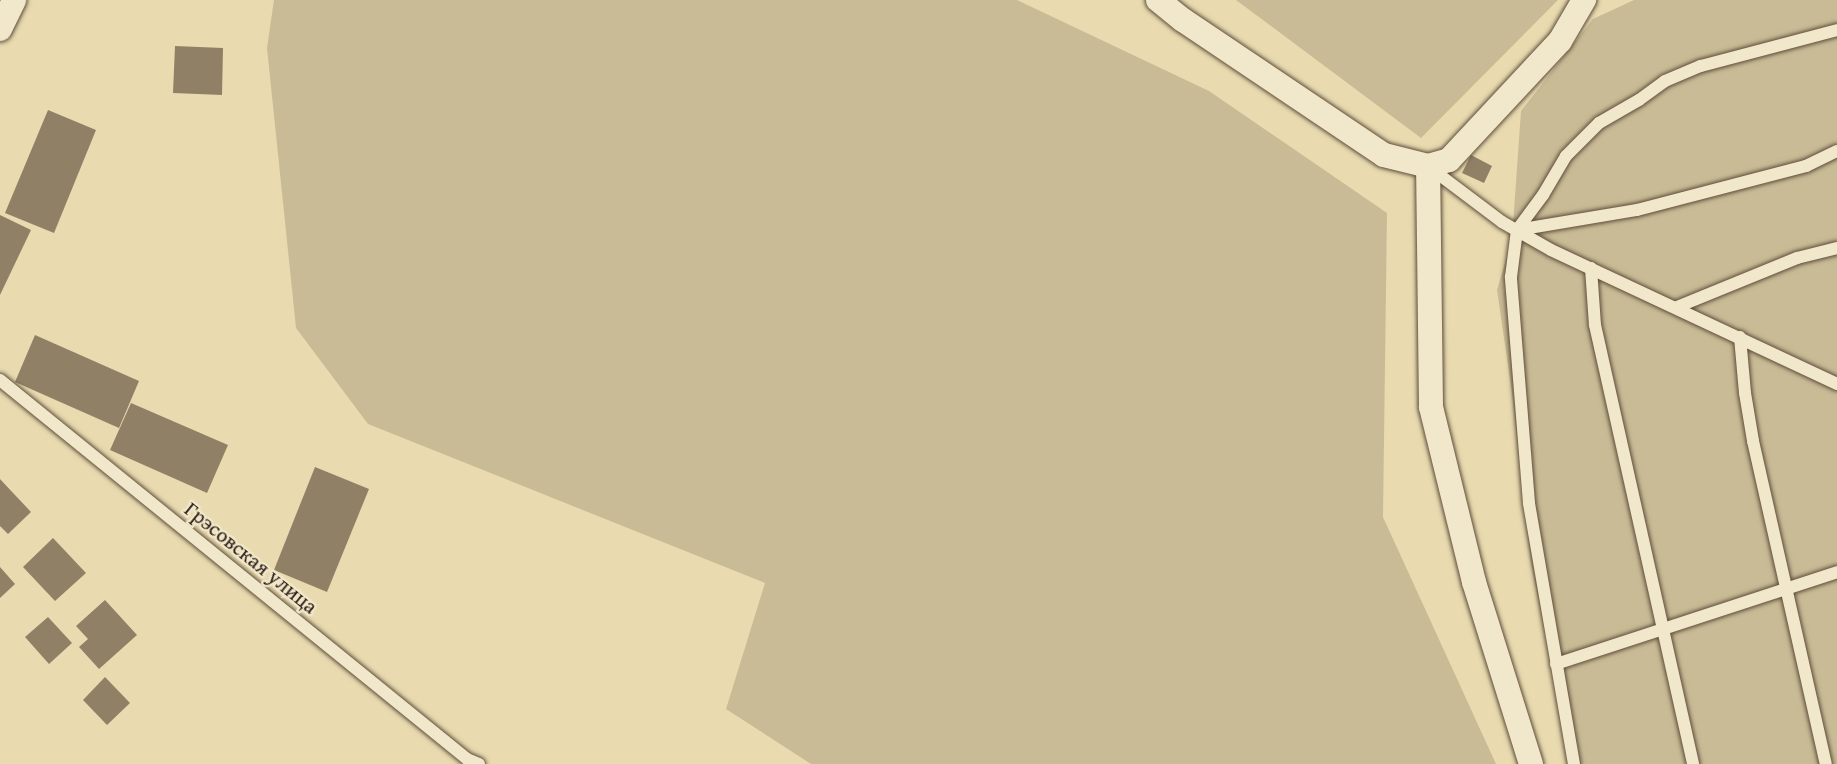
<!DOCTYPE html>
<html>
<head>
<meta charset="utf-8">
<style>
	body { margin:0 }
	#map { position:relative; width:1837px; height:764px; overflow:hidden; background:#e9dbaf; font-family:"Gentium Book Plus",serif }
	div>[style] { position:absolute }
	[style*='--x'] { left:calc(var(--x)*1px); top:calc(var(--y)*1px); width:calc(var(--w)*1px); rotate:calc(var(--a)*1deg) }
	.green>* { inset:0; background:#c9bb95 }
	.building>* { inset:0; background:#908066 }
	.roads { filter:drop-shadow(0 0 2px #5e4d3c) drop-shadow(0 0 2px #5e4d3c) }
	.service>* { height:12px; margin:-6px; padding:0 6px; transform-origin:6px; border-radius:6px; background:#f1e8cb }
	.minor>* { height:24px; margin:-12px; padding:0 12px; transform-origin:12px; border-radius:12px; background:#f1e8cb }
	span { translate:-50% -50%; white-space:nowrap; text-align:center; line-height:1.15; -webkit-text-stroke:4.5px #f1e8cb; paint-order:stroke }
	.street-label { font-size:21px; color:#2f1e16 }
</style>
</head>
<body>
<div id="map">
	<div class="green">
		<div style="clip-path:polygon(274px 0,1017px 0,1209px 91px,1387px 213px,1383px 517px,1496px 764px,811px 764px,726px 709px,765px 583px,368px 424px,296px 328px,267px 48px)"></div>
		<div style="clip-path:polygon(1236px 0,1558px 0,1421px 138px)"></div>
		<div style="clip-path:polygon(1634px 0,1837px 0,1837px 764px,1571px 764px,1531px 563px,1512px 393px,1497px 290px,1512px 239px,1521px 111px,1593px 19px)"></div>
	</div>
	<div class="building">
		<div style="clip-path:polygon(175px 46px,223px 48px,222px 95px,173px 93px)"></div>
		<div style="clip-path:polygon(48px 110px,96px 130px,54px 233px,5px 213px)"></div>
		<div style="clip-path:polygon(1471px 155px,1492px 166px,1484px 183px,1462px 173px)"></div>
		<div style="clip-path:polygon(0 215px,31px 230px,0 295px)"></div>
		<div style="clip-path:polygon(35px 335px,139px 381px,119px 428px,15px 382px)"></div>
		<div style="clip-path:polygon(131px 403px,228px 445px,207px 493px,110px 450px)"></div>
		<div style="clip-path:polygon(315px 467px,369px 489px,327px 592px,274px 570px)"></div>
		<div style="clip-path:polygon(0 479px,31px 512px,8px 534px,0 526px)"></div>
		<div style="clip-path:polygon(53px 538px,86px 573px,55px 601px,23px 567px)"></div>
		<div style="clip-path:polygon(0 567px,15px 584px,0 598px)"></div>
		<div style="clip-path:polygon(105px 600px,137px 635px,99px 669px,79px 647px,88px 639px,76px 626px)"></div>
		<div style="clip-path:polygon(48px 617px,72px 643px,49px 664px,25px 637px)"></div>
		<div style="clip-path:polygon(105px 677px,130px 703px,107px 725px,83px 700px)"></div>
	</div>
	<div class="roads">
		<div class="service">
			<div style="--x:1429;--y:167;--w:91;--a:37"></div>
			<div style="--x:1502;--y:222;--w:56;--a:29.7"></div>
			<div style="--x:1551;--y:250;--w:316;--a:25.1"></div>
			<div style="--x:1517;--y:230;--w:122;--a:-9.5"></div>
			<div style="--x:1637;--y:210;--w:175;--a:-14.6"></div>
			<div style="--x:1806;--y:166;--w:34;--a:-26"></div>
			<div style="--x:1591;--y:268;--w:57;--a:86"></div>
			<div style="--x:1595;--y:325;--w:450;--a:77.4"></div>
			<div style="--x:1677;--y:307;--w:130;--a:-22.2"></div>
			<div style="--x:1797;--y:258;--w:41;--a:-14"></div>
			<div style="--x:1740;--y:337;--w:56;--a:84.9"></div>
			<div style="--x:1745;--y:393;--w:49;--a:80.5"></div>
			<div style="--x:1753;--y:441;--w:331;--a:77.3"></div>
			<div style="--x:0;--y:380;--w:601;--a:39.06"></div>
			<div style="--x:467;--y:759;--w:13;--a:23"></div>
			<div style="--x:1556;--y:664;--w:296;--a:-18.1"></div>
			<div style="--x:1574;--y:764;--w:265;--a:-99.8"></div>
			<div style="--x:1529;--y:503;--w:227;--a:-94.6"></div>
			<div style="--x:1511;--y:277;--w:47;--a:-82.7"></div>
			<div style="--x:1517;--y:230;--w:44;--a:-53.4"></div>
			<div style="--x:1543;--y:195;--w:45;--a:-59.5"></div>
			<div style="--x:1566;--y:156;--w:47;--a:-45"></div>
			<div style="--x:1599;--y:123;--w:46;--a:-29.9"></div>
			<div style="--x:1639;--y:100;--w:32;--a:-36"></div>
			<div style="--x:1665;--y:81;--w:39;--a:-23"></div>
			<div style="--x:1701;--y:66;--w:141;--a:-14.8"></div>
		</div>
		<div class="minor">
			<div style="--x:1158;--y:0;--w:32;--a:39"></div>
			<div style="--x:1183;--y:20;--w:242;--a:33.9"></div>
			<div style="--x:1384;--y:155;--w:45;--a:14"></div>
			<div style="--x:0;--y:29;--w:32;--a:-64"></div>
			<div style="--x:1531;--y:764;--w:191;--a:-107.4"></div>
			<div style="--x:1474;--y:582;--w:180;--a:-103.8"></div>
			<div style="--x:1431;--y:407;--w:241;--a:-90.7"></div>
			<div style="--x:1428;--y:166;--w:22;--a:-16"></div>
			<div style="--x:1449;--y:160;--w:163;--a:-47"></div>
			<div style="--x:1560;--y:41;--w:48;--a:-59.7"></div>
		</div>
	</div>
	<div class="street-label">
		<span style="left:251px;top:558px;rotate:39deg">Грэсовская улица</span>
	</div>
</div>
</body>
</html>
